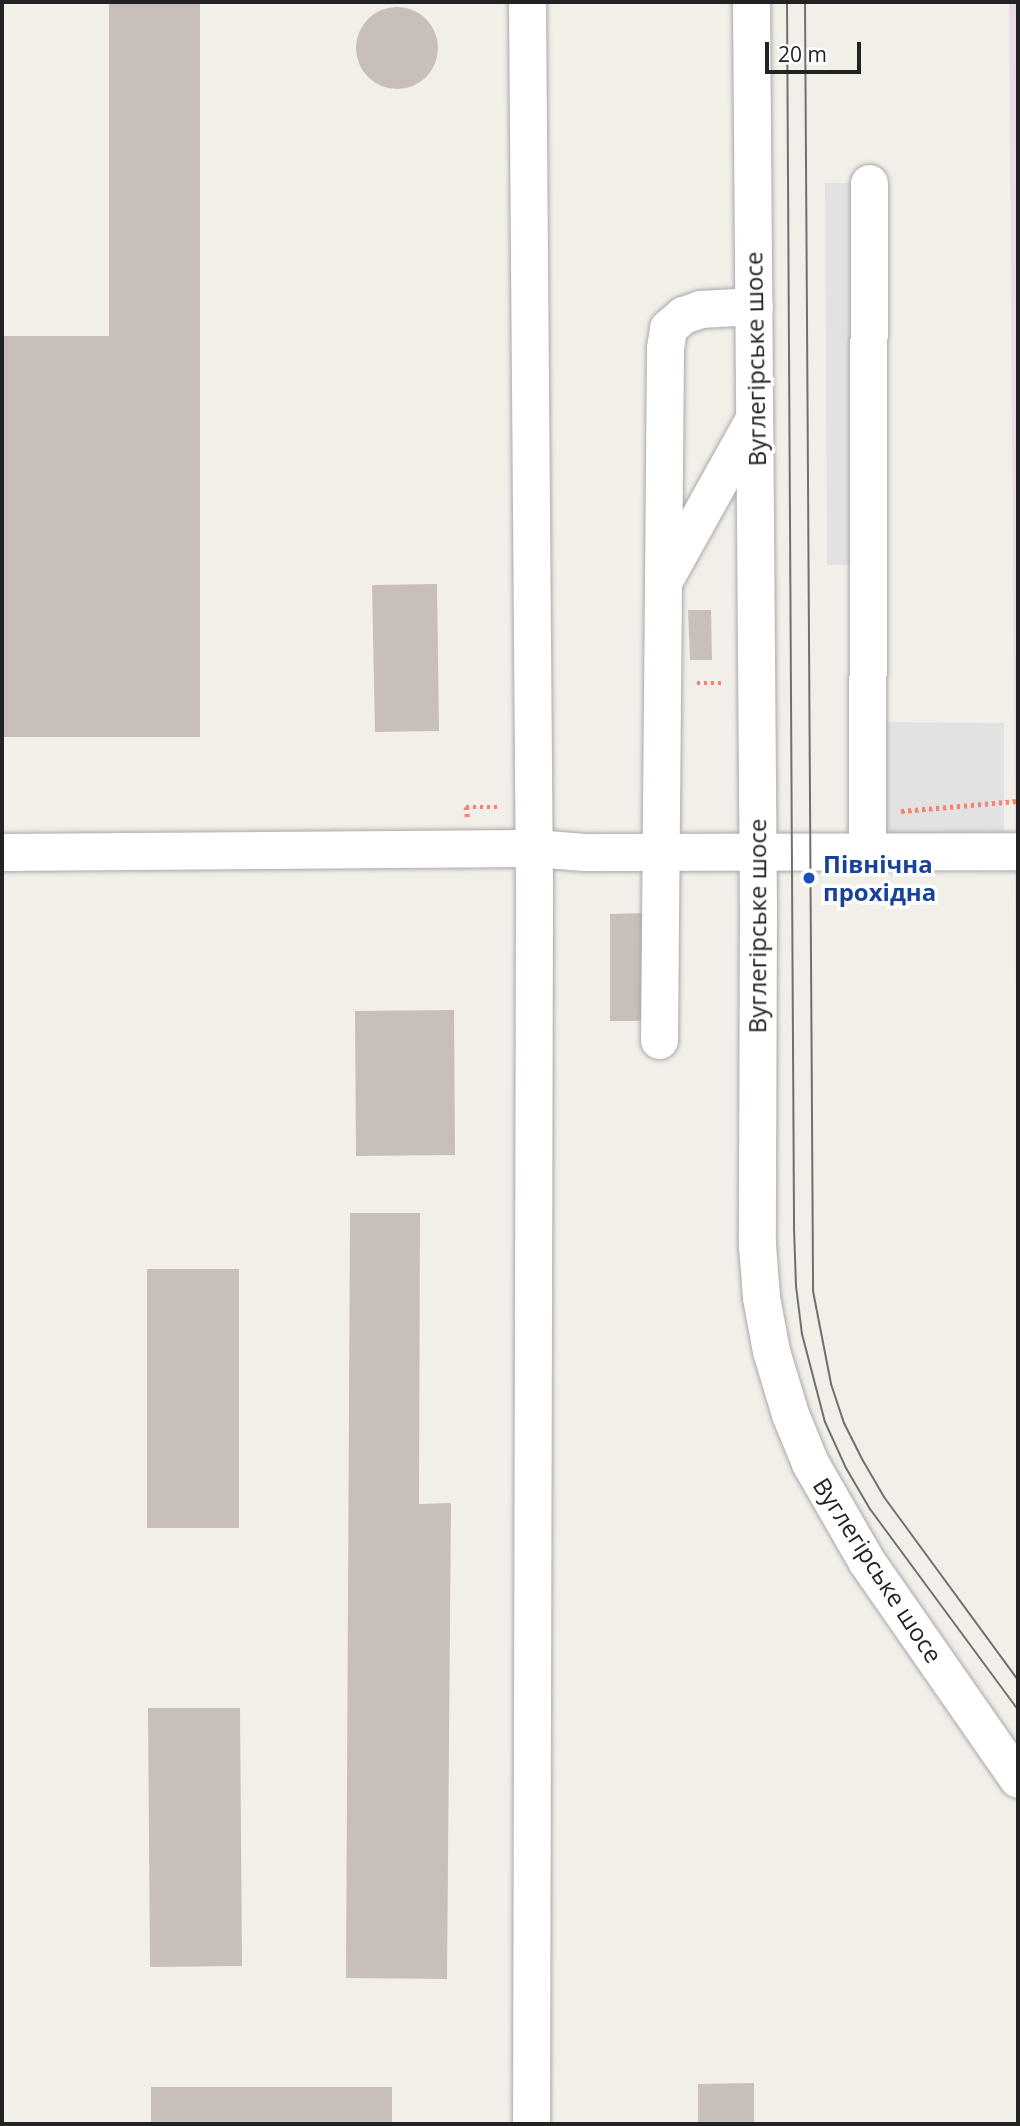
<!DOCTYPE html>
<html>
<head>
<meta charset="utf-8">
<style>
	body { margin:0 }
	#map { position:relative; width:1020px; height:2126px; overflow:hidden; background:#f2efe9; font-family:"Open Sans",sans-serif }
	div>[style] { position:absolute }
	[style*='--x'] { left:calc(var(--x)*1px); top:calc(var(--y)*1px); width:calc(var(--w)*1px); rotate:calc(var(--a)*1deg) }
	.industrial>* { inset:0; background:#ebdbe8 }
	.parking>* { inset:0; background:#e2e2e2 }
	.building>* { inset:0; background:#c7bfb8 }
	.round { border-radius:50% }
	.path>* { height:4.5px; margin-top:-2.25px; transform-origin:0; background:repeating-linear-gradient(90deg,#fa8072 0 3.5px,transparent 0 7px) }
	.roads { filter:drop-shadow(0 0 2px #a9a9a9) drop-shadow(0 0 2px #a9a9a9) }
	.minor>* { height:37px; margin:-18.5px; padding:0 18.5px; transform-origin:18.5px; border-radius:18.5px; background:#fff }
	.tram>* { height:2px; margin:-1px; padding:0 1px; transform-origin:1px; border-radius:1px; background:#707070 }
	.dots>* { width:19px; height:19px; translate:-50% -50%; box-sizing:border-box; border:4px solid #fff; border-radius:50% }
	span { translate:-50% -50%; white-space:nowrap; text-align:center; line-height:1.15; -webkit-text-stroke:7px #fff; paint-order:stroke }
	.street-label { font-size:24px; color:#222 }
	.transit-label { font-size:24px; color:#164399; font-weight:700 }
	.left { translate:0 -50%; text-align:left }
	.frame { position:absolute; inset:0; border:4px solid #222; pointer-events:none }
	.scale { position:absolute; left:765px; top:42px; width:96px; height:32px; box-sizing:border-box; border:4px solid #222; border-top:0; padding-left:9px; font-size:21px; line-height:24px; white-space:nowrap; color:#222; -webkit-text-stroke:5px #fff; paint-order:stroke }
</style>
</head>
<body>
<div id="map">
	<div class="industrial">
		<div style="clip-path:polygon(1009px 2px,1018px 2px,1018px 1294px,1018px 1293px)"></div>
	</div>
	<div class="parking">
		<div style="clip-path:polygon(825px 183px,869px 183px,870px 565px,827px 565px)"></div>
		<div style="clip-path:polygon(867px 722px,1004px 723px,1004px 851px,867px 851px)"></div>
	</div>
	<div class="building">
		<div style="clip-path:polygon(109px 2px,200px 2px,200px 737px,2px 737px,2px 336px,109px 336px)"></div>
		<div class="round" style="left:356px;top:7px;width:82px;height:82px"></div>
		<div style="clip-path:polygon(437px 584px,439px 731px,375px 732px,372px 585px)"></div>
		<div style="clip-path:polygon(688px 610px,711px 610px,712px 660px,690px 660px)"></div>
		<div style="clip-path:polygon(645px 913px,645px 1021px,610px 1021px,610px 914px)"></div>
		<div style="clip-path:polygon(454px 1010px,455px 1155px,356px 1156px,355px 1011px)"></div>
		<div style="clip-path:polygon(350px 1213px,420px 1213px,419px 1504px,451px 1503px,447px 1979px,346px 1978px)"></div>
		<div style="clip-path:polygon(147px 1269px,239px 1269px,239px 1528px,147px 1528px)"></div>
		<div style="clip-path:polygon(148px 1708px,240px 1708px,242px 1966px,150px 1967px)"></div>
		<div style="clip-path:polygon(754px 2083px,754px 2124px,698px 2124px,698px 2084px)"></div>
		<div style="clip-path:polygon(151px 2087px,392px 2087px,392px 2124px,151px 2124px)"></div>
	</div>
	<div class="path">
		<div style="--x:697;--y:683;--w:26;--a:0"></div>
		<div style="--x:901;--y:811;--w:117;--a:-4.9"></div>
		<div style="--x:467;--y:817;--w:10;--a:-96"></div>
		<div style="--x:466;--y:807;--w:35;--a:0"></div>
	</div>
	<div class="roads">
		<div class="minor">
			<div style="--x:527;--y:2;--w:897;--a:89.55"></div>
			<div style="--x:534;--y:899;--w:1225;--a:90.14"></div>
			<div style="--x:751;--y:2;--w:902;--a:89.56"></div>
			<div style="--x:758;--y:904;--w:341;--a:90.2"></div>
			<div style="--x:757;--y:1245;--w:52;--a:85.6"></div>
			<div style="--x:761;--y:1297;--w:55;--a:79.5"></div>
			<div style="--x:771;--y:1351;--w:66;--a:73.2"></div>
			<div style="--x:790;--y:1414;--w:53;--a:67.8"></div>
			<div style="--x:810;--y:1463;--w:114;--a:60.1"></div>
			<div style="--x:867;--y:1562;--w:264;--a:55.2"></div>
			<div style="--x:664;--y:580;--w:183;--a:-60.9"></div>
			<div style="--x:867;--y:851;--w:668;--a:-89.83"></div>
			<div style="--x:2;--y:852;--w:532;--a:-0.43"></div>
			<div style="--x:534;--y:848;--w:50;--a:4.6"></div>
			<div style="--x:584;--y:852;--w:434;--a:-0.1"></div>
			<div style="--x:659;--y:1040;--w:692;--a:-89.5"></div>
			<div style="--x:665;--y:348;--w:20;--a:-81"></div>
			<div style="--x:668;--y:328;--w:20;--a:-41"></div>
			<div style="--x:683;--y:315;--w:18;--a:-19"></div>
			<div style="--x:700;--y:309;--w:54;--a:-3.2"></div>
		</div>
	</div>
	<div class="tram">
		<div style="--x:787;--y:2;--w:1226;--a:89.67"></div>
		<div style="--x:794;--y:1228;--w:58;--a:88"></div>
		<div style="--x:796;--y:1286;--w:48;--a:82.9"></div>
		<div style="--x:802;--y:1334;--w:91;--a:75.4"></div>
		<div style="--x:825;--y:1422;--w:51;--a:65.5"></div>
		<div style="--x:846;--y:1468;--w:48;--a:59.7"></div>
		<div style="--x:870;--y:1509;--w:250;--a:53.6"></div>
		<div style="--x:805;--y:2;--w:1289;--a:89.64"></div>
		<div style="--x:813;--y:1291;--w:95;--a:79"></div>
		<div style="--x:831;--y:1384;--w:41;--a:71.6"></div>
		<div style="--x:844;--y:1423;--w:40;--a:63.4"></div>
		<div style="--x:862;--y:1459;--w:44;--a:59.9"></div>
		<div style="--x:884;--y:1497;--w:227;--a:53.8"></div>
	</div>
	<div class="dots">
		<div style="left:809px;top:878px;background:#1a4fb4"></div>
	</div>
	<div class="street-label">
		<span style="left:755px;top:359px;rotate:-91deg">Вуглегірське шосе</span>
		<span style="left:757px;top:926px;rotate:-90deg">Вуглегірське шосе</span>
		<span style="left:878px;top:1570px;rotate:57deg">Вуглегірське шосе</span>
	</div>
	<div class="transit-label">
		<span class="left" style="left:823px;top:878px">Північна<br>прохідна</span>
	</div>
	<div class="frame"></div>
	<div class="scale">20 m</div>
</div>
</body>
</html>
